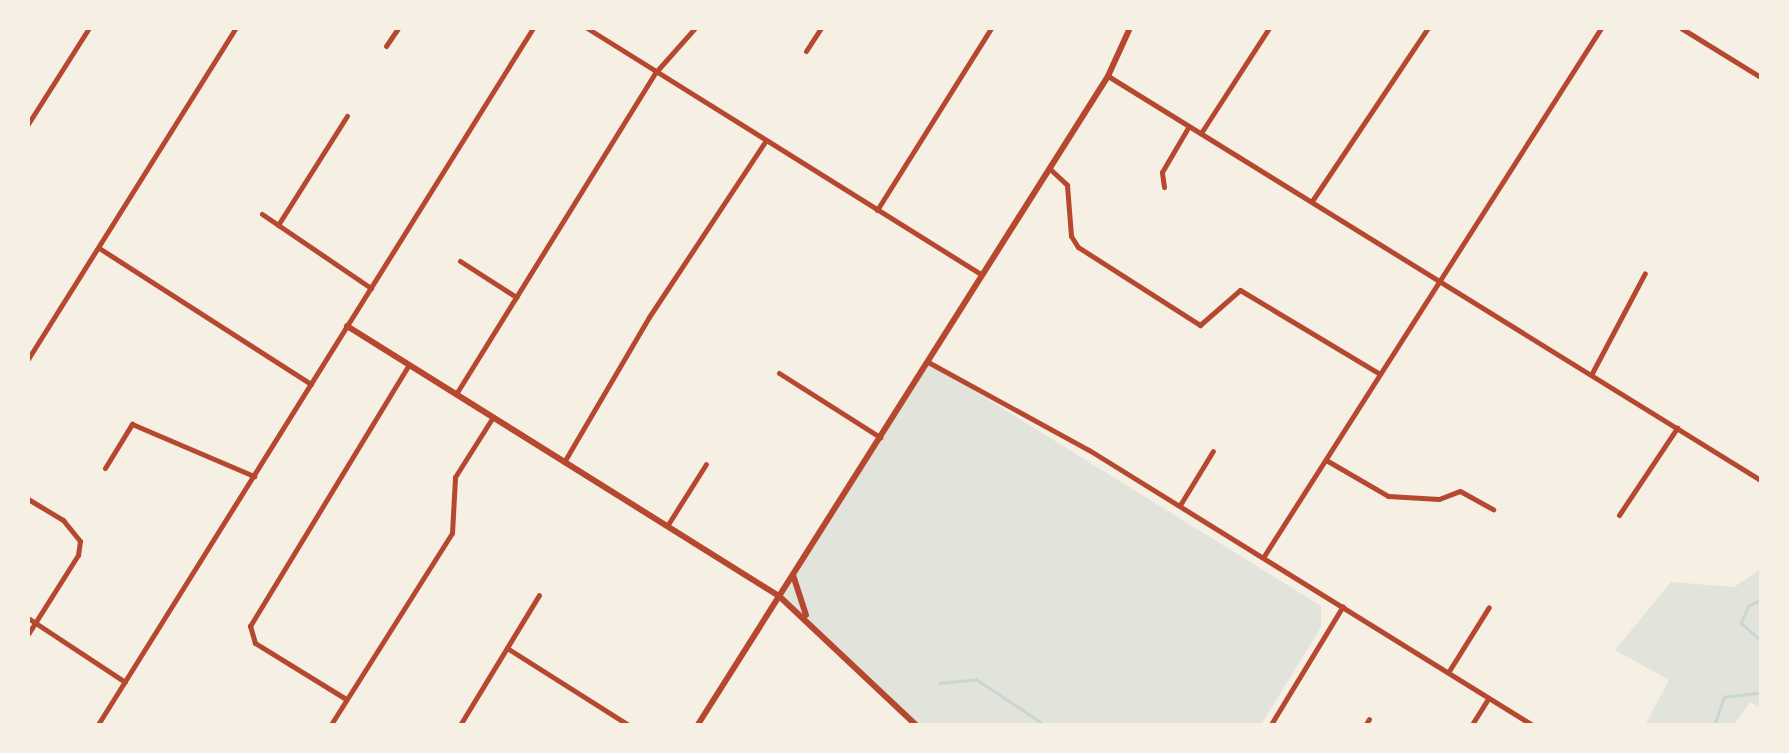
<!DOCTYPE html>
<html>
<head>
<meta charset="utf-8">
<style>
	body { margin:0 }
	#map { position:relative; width:1789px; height:753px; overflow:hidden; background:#f6efe4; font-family:Quicksand,sans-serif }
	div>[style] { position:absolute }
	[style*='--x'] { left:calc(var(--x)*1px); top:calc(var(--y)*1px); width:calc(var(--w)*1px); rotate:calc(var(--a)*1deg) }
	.green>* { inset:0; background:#e2e4dc }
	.stream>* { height:2.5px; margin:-1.25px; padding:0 1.25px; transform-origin:1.25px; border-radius:1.25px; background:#c9d6d2 }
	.minor>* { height:5px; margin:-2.5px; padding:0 2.5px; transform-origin:2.5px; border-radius:2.5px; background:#b5482f }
	.tertiary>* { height:6px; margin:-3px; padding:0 3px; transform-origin:3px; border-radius:3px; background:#b5482f }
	span { translate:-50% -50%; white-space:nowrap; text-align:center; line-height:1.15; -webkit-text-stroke:10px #f6efe4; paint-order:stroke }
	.frame { position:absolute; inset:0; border:30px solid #f6efe4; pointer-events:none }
</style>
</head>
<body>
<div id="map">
	<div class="green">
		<div style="clip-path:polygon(926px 361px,1321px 606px,1321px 627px,1261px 725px,917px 726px,779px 596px)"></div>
		<div style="clip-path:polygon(1761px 569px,1761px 708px,1750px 702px,1734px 725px,1645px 725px,1669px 680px,1615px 650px,1671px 582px,1734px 587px)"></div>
	</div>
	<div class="stream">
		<div style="--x:1762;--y:600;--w:14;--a:155"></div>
		<div style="--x:1749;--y:606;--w:19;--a:115"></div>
		<div style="--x:1741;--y:623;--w:28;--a:41"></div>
		<div style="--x:940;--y:683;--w:36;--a:-6"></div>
		<div style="--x:976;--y:679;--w:85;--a:33.5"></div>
		<div style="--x:1714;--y:726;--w:31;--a:-71"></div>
		<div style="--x:1724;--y:697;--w:38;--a:-7"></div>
	</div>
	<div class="minor">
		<div style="--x:587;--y:28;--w:464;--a:32"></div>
		<div style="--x:1681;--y:28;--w:95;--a:31.7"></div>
		<div style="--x:386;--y:46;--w:22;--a:-56"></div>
		<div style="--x:806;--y:51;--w:27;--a:-57"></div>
		<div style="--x:1108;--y:76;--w:769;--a:31.77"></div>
		<div style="--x:28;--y:124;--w:114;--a:-57.6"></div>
		<div style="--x:1201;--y:133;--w:125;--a:-57.1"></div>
		<div style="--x:1049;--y:168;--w:25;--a:43"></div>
		<div style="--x:1067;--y:185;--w:51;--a:85.5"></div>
		<div style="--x:1071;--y:236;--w:13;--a:58"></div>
		<div style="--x:1078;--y:247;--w:145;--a:32.6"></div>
		<div style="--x:1200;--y:325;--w:53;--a:-41.2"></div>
		<div style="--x:1240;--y:290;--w:163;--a:31"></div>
		<div style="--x:1164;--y:187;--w:15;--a:-98"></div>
		<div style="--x:1162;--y:172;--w:53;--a:-59.6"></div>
		<div style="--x:1312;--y:201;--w:208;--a:-56.2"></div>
		<div style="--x:877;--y:210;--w:215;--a:-57.9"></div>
		<div style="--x:262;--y:214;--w:132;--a:34.2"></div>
		<div style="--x:278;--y:225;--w:129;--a:-57.7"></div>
		<div style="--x:99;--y:248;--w:252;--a:32.7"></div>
		<div style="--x:460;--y:261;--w:67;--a:32.7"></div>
		<div style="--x:28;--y:359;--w:391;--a:-57.9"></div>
		<div style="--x:928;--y:362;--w:183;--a:28.7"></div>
		<div style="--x:1089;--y:450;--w:524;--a:31.81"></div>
		<div style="--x:779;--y:373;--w:120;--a:32.4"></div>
		<div style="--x:1591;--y:375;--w:115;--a:-62.1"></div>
		<div style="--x:456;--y:394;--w:378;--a:-58.2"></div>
		<div style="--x:655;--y:73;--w:60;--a:-48.4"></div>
		<div style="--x:1326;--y:460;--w:72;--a:30.1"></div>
		<div style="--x:1388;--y:496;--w:51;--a:3.4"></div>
		<div style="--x:1439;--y:499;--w:22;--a:-21"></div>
		<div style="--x:1460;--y:491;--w:38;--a:29"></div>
		<div style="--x:564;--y:462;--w:168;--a:-59.6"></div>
		<div style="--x:649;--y:317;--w:212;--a:-56.5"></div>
		<div style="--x:105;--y:468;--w:52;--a:-58.5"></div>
		<div style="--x:132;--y:424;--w:133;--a:23.1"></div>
		<div style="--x:28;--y:499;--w:41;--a:31"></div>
		<div style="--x:63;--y:520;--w:27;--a:51"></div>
		<div style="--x:80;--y:541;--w:14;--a:98"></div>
		<div style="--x:78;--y:555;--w:93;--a:122.3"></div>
		<div style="--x:1180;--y:505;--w:63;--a:-58.6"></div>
		<div style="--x:1619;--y:515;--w:105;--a:-56.3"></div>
		<div style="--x:667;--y:526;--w:73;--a:-57.8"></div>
		<div style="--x:1264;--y:556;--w:626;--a:-57.45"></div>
		<div style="--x:28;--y:618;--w:116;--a:33.4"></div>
		<div style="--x:507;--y:648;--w:146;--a:32.4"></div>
		<div style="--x:1449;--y:671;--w:75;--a:-58"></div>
		<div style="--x:346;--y:699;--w:107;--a:-148.4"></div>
		<div style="--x:255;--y:643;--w:18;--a:-106"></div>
		<div style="--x:250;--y:626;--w:306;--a:-58.7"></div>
		<div style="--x:460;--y:725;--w:152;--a:-58.7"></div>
		<div style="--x:97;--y:726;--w:823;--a:-58.01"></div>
		<div style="--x:330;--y:726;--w:228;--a:-57.7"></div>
		<div style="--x:452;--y:533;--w:56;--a:-86.9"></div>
		<div style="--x:455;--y:477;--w:71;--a:-57.7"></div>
		<div style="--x:1270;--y:726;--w:140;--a:-58.7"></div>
		<div style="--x:1365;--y:726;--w:8;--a:-60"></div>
		<div style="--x:1471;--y:726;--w:32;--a:-58"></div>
	</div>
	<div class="tertiary">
		<div style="--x:347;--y:326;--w:509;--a:32.01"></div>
		<div style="--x:779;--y:596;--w:190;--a:43.3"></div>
		<div style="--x:793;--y:575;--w:42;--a:72"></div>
		<div style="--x:697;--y:726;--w:769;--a:-57.69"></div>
		<div style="--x:1108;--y:76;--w:53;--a:-65.4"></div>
	</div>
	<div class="frame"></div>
</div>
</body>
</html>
